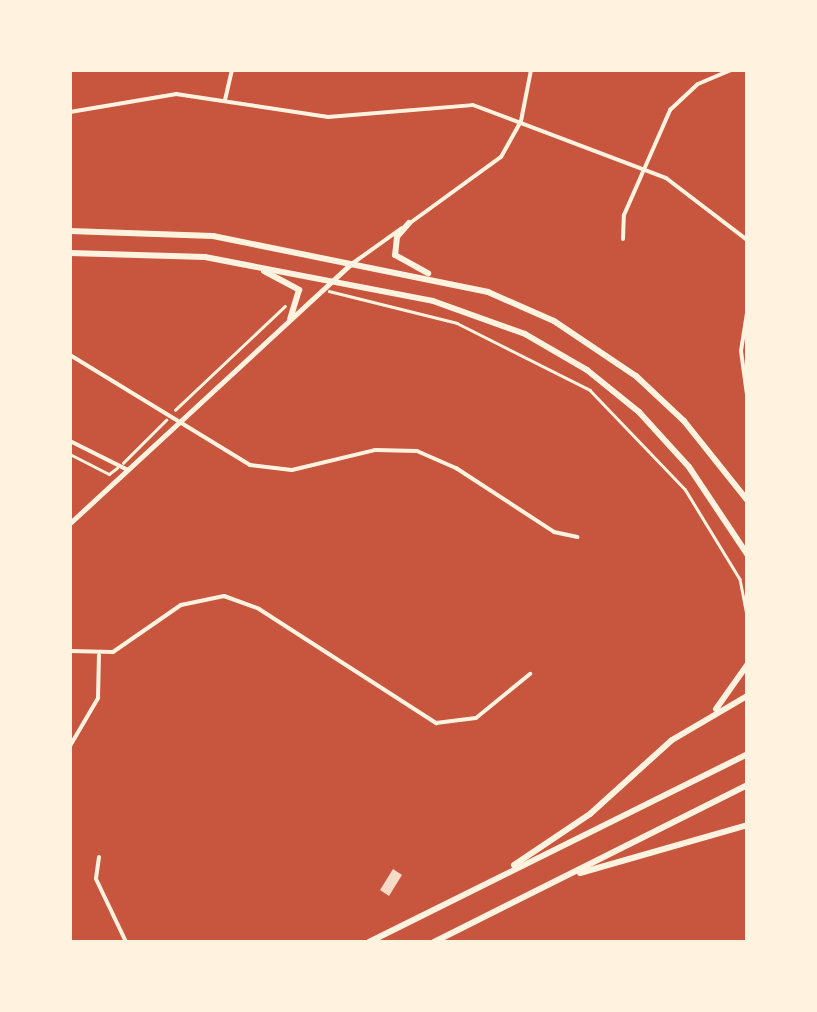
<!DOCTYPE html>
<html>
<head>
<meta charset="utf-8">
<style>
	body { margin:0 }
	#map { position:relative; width:817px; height:1012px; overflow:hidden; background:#c8553d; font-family:"Space Grotesk",sans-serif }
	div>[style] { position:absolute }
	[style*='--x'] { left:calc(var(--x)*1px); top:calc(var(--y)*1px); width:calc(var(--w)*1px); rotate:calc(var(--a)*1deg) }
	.building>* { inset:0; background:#f7dbc8 }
	.path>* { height:2.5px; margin:-1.25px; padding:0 1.25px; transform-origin:1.25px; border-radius:1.25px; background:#fff3e0 }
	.minor>* { height:4px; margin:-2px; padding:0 2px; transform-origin:2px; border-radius:2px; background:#fff3e0 }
	.tertiary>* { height:5px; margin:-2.5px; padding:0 2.5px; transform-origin:2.5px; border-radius:2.5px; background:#fff3e0 }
	.trunk>* { height:6px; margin:-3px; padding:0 3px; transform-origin:3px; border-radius:3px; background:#fff3e0 }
	span { translate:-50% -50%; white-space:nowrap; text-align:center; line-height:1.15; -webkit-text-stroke:10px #fff3e0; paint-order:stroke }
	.frame { position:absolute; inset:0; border:72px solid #fff3e0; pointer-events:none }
</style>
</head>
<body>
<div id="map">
	<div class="building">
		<div style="clip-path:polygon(393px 869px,402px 875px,389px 896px,380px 890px)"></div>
	</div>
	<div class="path">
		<div style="--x:329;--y:291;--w:132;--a:14"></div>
		<div style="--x:457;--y:323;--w:149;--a:26.7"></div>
		<div style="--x:590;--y:390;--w:137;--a:46.2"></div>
		<div style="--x:685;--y:489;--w:105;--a:58.6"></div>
		<div style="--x:740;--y:579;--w:38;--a:79"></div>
		<div style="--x:175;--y:410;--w:151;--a:-43.4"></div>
		<div style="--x:70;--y:454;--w:44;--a:27.1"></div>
		<div style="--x:109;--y:474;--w:10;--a:-37"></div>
		<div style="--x:123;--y:463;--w:61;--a:-45"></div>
	</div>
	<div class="minor">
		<div style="--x:225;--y:100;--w:31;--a:-77"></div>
		<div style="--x:70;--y:112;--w:108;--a:-9.6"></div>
		<div style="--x:176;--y:94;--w:154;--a:8.6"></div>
		<div style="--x:328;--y:117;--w:145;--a:-4.7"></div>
		<div style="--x:473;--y:105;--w:206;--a:20.7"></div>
		<div style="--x:666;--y:178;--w:102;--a:37.4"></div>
		<div style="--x:410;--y:223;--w:112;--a:-36"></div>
		<div style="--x:501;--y:157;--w:41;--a:-60.9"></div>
		<div style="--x:521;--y:121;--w:52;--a:-78.9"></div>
		<div style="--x:623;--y:239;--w:24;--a:-88"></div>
		<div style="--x:624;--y:215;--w:115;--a:-66.3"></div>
		<div style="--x:670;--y:110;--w:38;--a:-43"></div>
		<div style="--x:698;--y:84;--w:36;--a:-23"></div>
		<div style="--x:353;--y:263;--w:60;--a:-35.5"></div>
		<div style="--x:747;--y:313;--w:38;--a:99"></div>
		<div style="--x:741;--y:351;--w:44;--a:82.2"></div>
		<div style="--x:70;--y:355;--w:211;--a:31.4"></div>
		<div style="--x:250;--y:465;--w:42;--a:6.8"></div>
		<div style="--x:292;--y:470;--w:85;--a:-13.5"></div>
		<div style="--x:375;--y:450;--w:42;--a:1.4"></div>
		<div style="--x:417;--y:451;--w:43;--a:23.6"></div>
		<div style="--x:456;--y:468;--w:117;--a:33.1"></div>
		<div style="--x:554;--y:532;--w:24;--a:12"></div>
		<div style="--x:70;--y:441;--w:65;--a:26.6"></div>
		<div style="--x:70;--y:651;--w:43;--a:1.3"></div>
		<div style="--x:113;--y:652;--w:83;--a:-34.7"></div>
		<div style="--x:181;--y:605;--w:44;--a:-11.8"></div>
		<div style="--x:224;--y:596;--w:37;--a:20"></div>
		<div style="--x:259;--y:609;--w:211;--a:32.8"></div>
		<div style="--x:436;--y:723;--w:40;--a:-7.1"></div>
		<div style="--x:476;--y:718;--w:70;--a:-39.2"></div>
		<div style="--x:70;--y:746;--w:56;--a:-59.7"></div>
		<div style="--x:98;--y:698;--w:43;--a:-88.7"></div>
		<div style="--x:99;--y:857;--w:22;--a:98"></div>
		<div style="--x:96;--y:879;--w:70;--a:64.5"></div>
	</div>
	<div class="tertiary">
		<div style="--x:70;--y:523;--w:382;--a:-42.7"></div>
	</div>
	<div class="trunk">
		<div style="--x:409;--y:223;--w:18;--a:131"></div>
		<div style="--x:397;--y:237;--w:18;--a:96"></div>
		<div style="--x:395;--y:255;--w:38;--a:29"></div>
		<div style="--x:70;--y:231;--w:143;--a:2"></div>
		<div style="--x:213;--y:236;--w:281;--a:11.5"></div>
		<div style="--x:488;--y:292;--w:72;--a:23.7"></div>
		<div style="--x:554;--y:321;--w:99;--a:33.9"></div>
		<div style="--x:636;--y:376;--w:66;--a:43.2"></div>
		<div style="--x:684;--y:421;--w:101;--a:51.4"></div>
		<div style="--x:70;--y:253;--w:135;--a:1.7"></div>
		<div style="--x:205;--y:257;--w:232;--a:10.9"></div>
		<div style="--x:433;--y:301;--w:98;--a:19.7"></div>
		<div style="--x:525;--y:334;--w:72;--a:30.1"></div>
		<div style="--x:587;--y:370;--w:67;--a:38.9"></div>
		<div style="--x:639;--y:412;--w:74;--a:47.7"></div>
		<div style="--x:689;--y:467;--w:105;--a:56.3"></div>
		<div style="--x:264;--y:271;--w:40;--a:28"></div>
		<div style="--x:299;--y:290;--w:30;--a:107"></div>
		<div style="--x:716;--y:709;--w:54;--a:-54.8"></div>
		<div style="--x:514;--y:865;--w:92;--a:-33.9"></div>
		<div style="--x:590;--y:814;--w:110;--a:-42.1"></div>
		<div style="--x:672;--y:740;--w:87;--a:-30.4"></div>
		<div style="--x:580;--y:873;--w:174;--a:-16"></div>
		<div style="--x:369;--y:942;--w:422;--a:-26.4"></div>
		<div style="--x:434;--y:942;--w:350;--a:-26.6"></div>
	</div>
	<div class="frame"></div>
</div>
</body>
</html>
